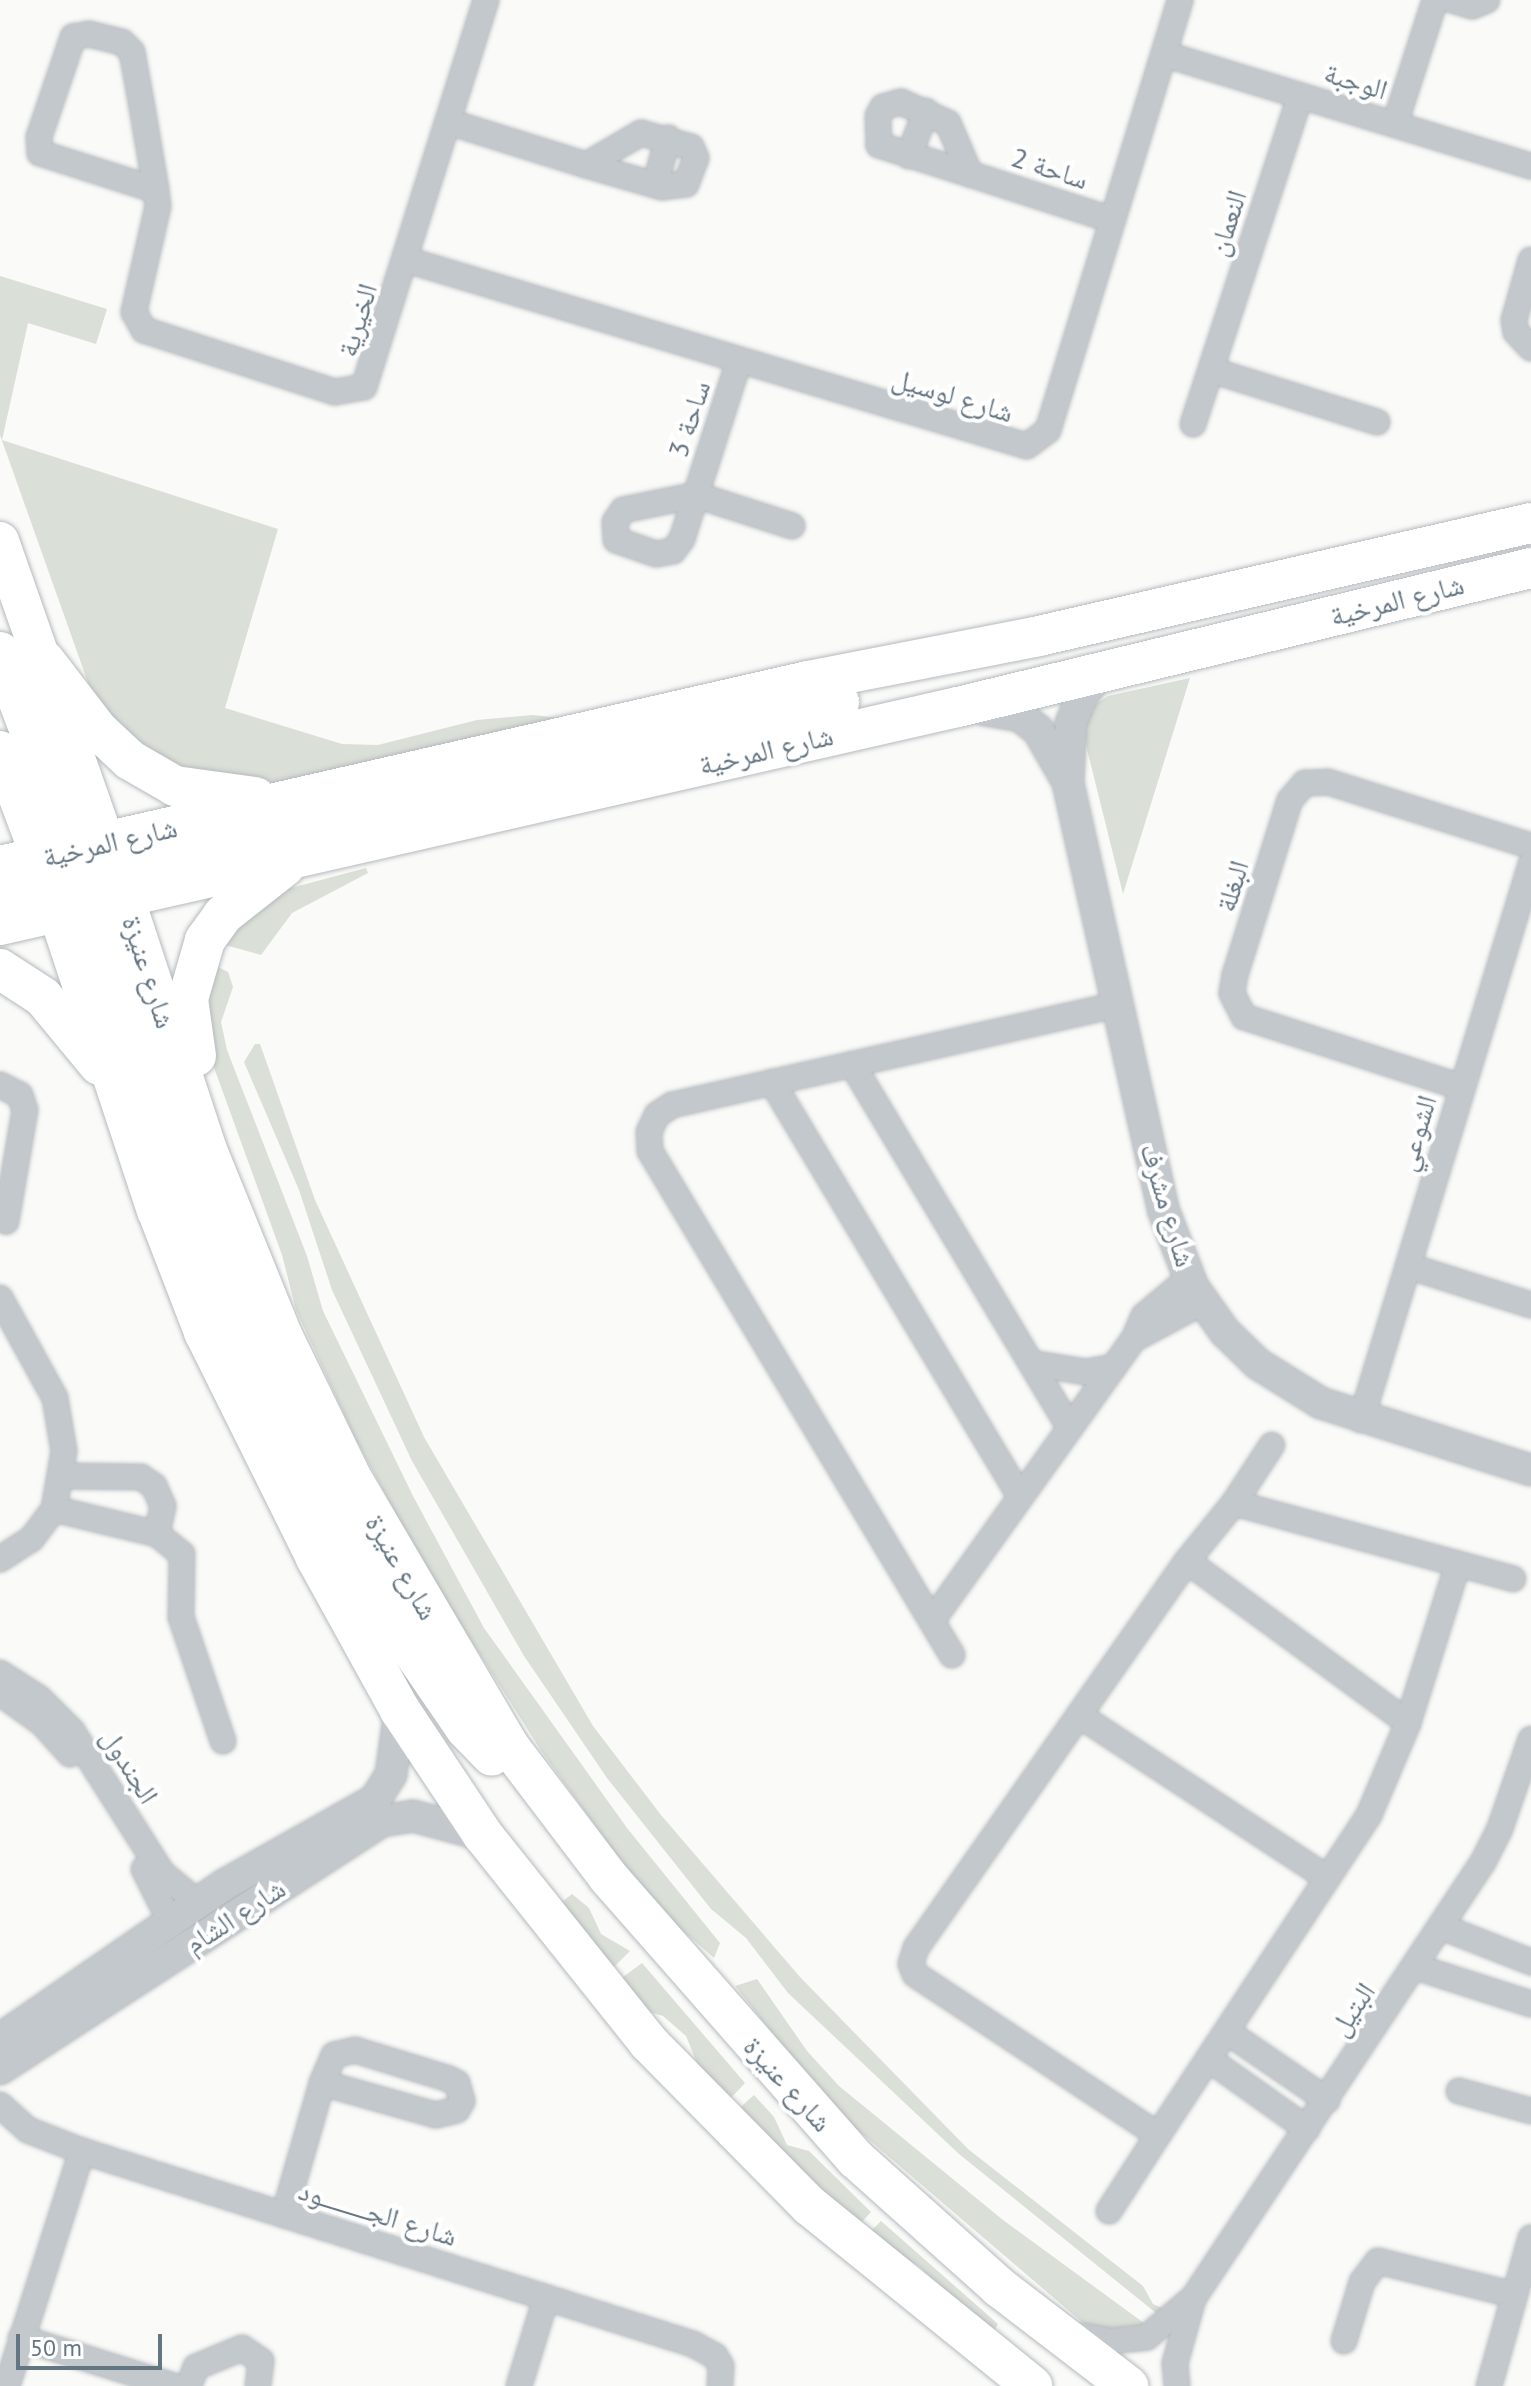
<!DOCTYPE html>
<html>
<head>
<meta charset="utf-8">
<style>
	body { margin:0 }
	#map { position:relative; width:1531px; height:2386px; overflow:hidden; background:#fafaf8; font-family:"PT Sans","Noto Naskh Arabic",sans-serif }
	div>[style] { position:absolute }
	[style*='--x'] { left:calc(var(--x)*1px); top:calc(var(--y)*1px); width:calc(var(--w)*1px); rotate:calc(var(--a)*1deg) }
	.green>* { inset:0; background:#dadfd7 }
	.roads { filter:drop-shadow(0 0 2px #b5babe) drop-shadow(0 0 2px #b5babe) }
	.minor>* { height:24px; margin:-12px; padding:0 12px; transform-origin:12px; border-radius:12px; background:#c3c8cc }
	.tertiary>* { height:30px; margin:-15px; padding:0 15px; transform-origin:15px; border-radius:15px; background:#c3c8cc }
	.primary>* { height:38px; margin:-19px; padding:0 19px; transform-origin:19px; border-radius:19px; background:#fff }
	.trunk>* { height:40px; margin:-20px; padding:0 20px; transform-origin:20px; border-radius:20px; background:#fff }
	span { translate:-50% -50%; white-space:nowrap; text-align:center; line-height:1.15; -webkit-text-stroke:8px #fff; paint-order:stroke }
	.street-label { font-size:28px; color:#657683 }
	.scale { position:absolute; left:16px; top:2334px; width:146px; height:36px; box-sizing:border-box; border:4px solid #657683; border-top:0; padding-left:10px; font-size:24px; line-height:28px; white-space:nowrap; color:#657683; -webkit-text-stroke:6px #fff; paint-order:stroke }
</style>
</head>
<body>
<div id="map">
	<div class="green">
		<div style="clip-path:polygon(0 276px,107px 309px,96px 344px,28px 323px,2px 440px,278px 529px,225px 708px,342px 744px,378px 745px,477px 720px,533px 715px,569px 719px,245px 791px,144px 761px,96px 705px,0 435px)"></div>
		<div style="clip-path:polygon(1190px 678px,1123px 894px,1083px 733px,1091px 707px,1108px 696px)"></div>
		<div style="clip-path:polygon(366px 868px,368px 873px,292px 913px,261px 955px,218px 943px,287px 889px)"></div>
		<div style="clip-path:polygon(208px 962px,228px 972px,233px 987px,221px 1022px,227px 1050px,307px 1256px,323px 1311px,413px 1496px,484px 1628px,627px 1828px,720px 1943px,714px 1958px,651px 1903px,542px 1752px,428px 1573px,355px 1438px,296px 1310px,282px 1255px,200px 1029px)"></div>
		<div style="clip-path:polygon(255px 1044px,260px 1044px,315px 1200px,424px 1437px,593px 1726px,661px 1815px,800px 1977px,968px 2149px,1143px 2286px,1153px 2304px,1164px 2309px,1161px 2317px,959px 2154px,788px 1993px,746px 1938px,711px 1909px,607px 1778px,524px 1656px,412px 1461px,332px 1290px,299px 1190px,244px 1062px)"></div>
		<div style="clip-path:polygon(572px 1894px,589px 1908px,601px 1934px,630px 1951px,610px 1971px,558px 1905px)"></div>
		<div style="clip-path:polygon(642px 1963px,745px 2083px,727px 2102px,702px 2075px,686px 2036px,663px 2016px,646px 2011px,619px 1980px)"></div>
		<div style="clip-path:polygon(757px 1979px,807px 2051px,839px 2086px,1003px 2220px,1148px 2326px,1097px 2330px,1082px 2322px,832px 2108px,735px 1986px)"></div>
		<div style="clip-path:polygon(754px 2095px,774px 2117px,787px 2145px,809px 2151px,871px 2212px,857px 2227px,735px 2112px)"></div>
		<div style="clip-path:polygon(881px 2221px,998px 2324px,991px 2336px,920px 2267px,867px 2235px)"></div>
	</div>
	<div class="roads">
		<div class="minor">
			<div style="--x:1452;--y:0;--w:21;--a:17"></div>
			<div style="--x:1472;--y:6;--w:16;--a:-22"></div>
			<div style="--x:1164;--y:54;--w:384;--a:17"></div>
			<div style="--x:901;--y:102;--w:51;--a:24.1"></div>
			<div style="--x:948;--y:123;--w:56;--a:66.7"></div>
			<div style="--x:970;--y:174;--w:96;--a:-162.3"></div>
			<div style="--x:879;--y:145;--w:29;--a:-92"></div>
			<div style="--x:878;--y:116;--w:10;--a:-61"></div>
			<div style="--x:883;--y:107;--w:19;--a:-16"></div>
			<div style="--x:449;--y:122;--w:144;--a:17.4"></div>
			<div style="--x:1395;--y:124;--w:130;--a:-72.1"></div>
			<div style="--x:641;--y:133;--w:52;--a:15.6"></div>
			<div style="--x:691;--y:147;--w:12;--a:66"></div>
			<div style="--x:696;--y:158;--w:28;--a:111"></div>
			<div style="--x:686;--y:184;--w:24;--a:173"></div>
			<div style="--x:662;--y:187;--w:79;--a:-163.9"></div>
			<div style="--x:586;--y:165;--w:64;--a:-30.2"></div>
			<div style="--x:909;--y:156;--w:48;--a:-69.3"></div>
			<div style="--x:970;--y:174;--w:149;--a:17.9"></div>
			<div style="--x:655;--y:185;--w:49;--a:-74.5"></div>
			<div style="--x:156;--y:190;--w:122;--a:-162.3"></div>
			<div style="--x:40;--y:153;--w:16;--a:-94"></div>
			<div style="--x:39;--y:137;--w:106;--a:-71.2"></div>
			<div style="--x:73;--y:37;--w:16;--a:-11"></div>
			<div style="--x:89;--y:34;--w:34;--a:14"></div>
			<div style="--x:122;--y:42;--w:14;--a:45"></div>
			<div style="--x:132;--y:52;--w:56;--a:79.7"></div>
			<div style="--x:142;--y:107;--w:84;--a:80.4"></div>
			<div style="--x:156;--y:190;--w:16;--a:83"></div>
			<div style="--x:158;--y:206;--w:109;--a:102.8"></div>
			<div style="--x:134;--y:312;--w:21;--a:61"></div>
			<div style="--x:144;--y:330;--w:201;--a:18"></div>
			<div style="--x:335;--y:392;--w:29;--a:-10"></div>
			<div style="--x:364;--y:387;--w:406;--a:-72.5"></div>
			<div style="--x:407;--y:260;--w:647;--a:16.7"></div>
			<div style="--x:1027;--y:446;--w:26;--a:-37"></div>
			<div style="--x:1048;--y:430;--w:450;--a:-72.9"></div>
			<div style="--x:1531;--y:260;--w:62;--a:105.8"></div>
			<div style="--x:1514;--y:320;--w:12;--a:81"></div>
			<div style="--x:1516;--y:332;--w:22;--a:47"></div>
			<div style="--x:739;--y:361;--w:141;--a:107.8"></div>
			<div style="--x:696;--y:495;--w:101;--a:17.9"></div>
			<div style="--x:1211;--y:370;--w:174;--a:17.4"></div>
			<div style="--x:1193;--y:424;--w:345;--a:-71.9"></div>
			<div style="--x:696;--y:495;--w:46;--a:107.7"></div>
			<div style="--x:682;--y:539;--w:15;--a:127"></div>
			<div style="--x:673;--y:551;--w:17;--a:170"></div>
			<div style="--x:656;--y:554;--w:42;--a:-160.7"></div>
			<div style="--x:616;--y:540;--w:18;--a:-93"></div>
			<div style="--x:615;--y:522;--w:14;--a:-56"></div>
			<div style="--x:623;--y:510;--w:75;--a:-11.6"></div>
			<div style="--x:852;--y:1064;--w:424;--a:59.1"></div>
			<div style="--x:772;--y:1082;--w:483;--a:59.1"></div>
			<div style="--x:0;--y:1085;--w:22;--a:27"></div>
			<div style="--x:20;--y:1095;--w:16;--a:72"></div>
			<div style="--x:25;--y:1110;--w:113;--a:99.7"></div>
			<div style="--x:1461;--y:1087;--w:228;--a:-162.1"></div>
			<div style="--x:1244;--y:1017;--w:27;--a:-117"></div>
			<div style="--x:1232;--y:993;--w:18;--a:-81"></div>
			<div style="--x:1235;--y:975;--w:183;--a:-72.6"></div>
			<div style="--x:1290;--y:800;--w:23;--a:-49"></div>
			<div style="--x:1305;--y:783;--w:23;--a:-2"></div>
			<div style="--x:1328;--y:782;--w:213;--a:17.5"></div>
			<div style="--x:1408;--y:1266;--w:129;--a:17.6"></div>
			<div style="--x:0;--y:1298;--w:114;--a:61.2"></div>
			<div style="--x:55;--y:1398;--w:54;--a:80.4"></div>
			<div style="--x:64;--y:1451;--w:59;--a:99.8"></div>
			<div style="--x:54;--y:1509;--w:38;--a:127"></div>
			<div style="--x:31;--y:1539;--w:37;--a:147"></div>
			<div style="--x:1134;--y:1339;--w:78;--a:-28.2"></div>
			<div style="--x:1031;--y:1363;--w:56;--a:9.3"></div>
			<div style="--x:1086;--y:1372;--w:28;--a:-10"></div>
			<div style="--x:1361;--y:1420;--w:581;--a:-73"></div>
			<div style="--x:62;--y:1476;--w:79;--a:0.7"></div>
			<div style="--x:141;--y:1477;--w:16;--a:35"></div>
			<div style="--x:154;--y:1486;--w:22;--a:66"></div>
			<div style="--x:163;--y:1506;--w:29;--a:102"></div>
			<div style="--x:1234;--y:1503;--w:69;--a:-56.8"></div>
			<div style="--x:54;--y:1509;--w:106;--a:13.6"></div>
			<div style="--x:157;--y:1534;--w:32;--a:39"></div>
			<div style="--x:182;--y:1554;--w:63;--a:90.9"></div>
			<div style="--x:181;--y:1617;--w:131;--a:71.3"></div>
			<div style="--x:1187;--y:1561;--w:274;--a:36.2"></div>
			<div style="--x:1458;--y:1564;--w:167;--a:107.5"></div>
			<div style="--x:1408;--y:1723;--w:100;--a:113"></div>
			<div style="--x:1369;--y:1815;--w:383;--a:123.4"></div>
			<div style="--x:1158;--y:2135;--w:291;--a:-146.5"></div>
			<div style="--x:915;--y:1974;--w:11;--a:-112"></div>
			<div style="--x:911;--y:1964;--w:17;--a:-73"></div>
			<div style="--x:916;--y:1948;--w:472;--a:-55"></div>
			<div style="--x:1187;--y:1561;--w:75;--a:-51"></div>
			<div style="--x:1234;--y:1503;--w:289;--a:15.2"></div>
			<div style="--x:934;--y:1618;--w:343;--a:-54.4"></div>
			<div style="--x:1134;--y:1339;--w:25;--a:-67"></div>
			<div style="--x:1144;--y:1316;--w:59;--a:-40.2"></div>
			<div style="--x:952;--y:1655;--w:588;--a:-120.93"></div>
			<div style="--x:650;--y:1151;--w:19;--a:-93"></div>
			<div style="--x:649;--y:1132;--w:19;--a:-65"></div>
			<div style="--x:657;--y:1115;--w:18;--a:-34"></div>
			<div style="--x:672;--y:1105;--w:456;--a:-12.7"></div>
			<div style="--x:0;--y:1673;--w:46;--a:32.7"></div>
			<div style="--x:39;--y:1698;--w:47;--a:45"></div>
			<div style="--x:72;--y:1731;--w:168;--a:57.6"></div>
			<div style="--x:162;--y:1873;--w:45;--a:39.6"></div>
			<div style="--x:0;--y:1693;--w:52;--a:35.5"></div>
			<div style="--x:42;--y:1723;--w:42;--a:47.9"></div>
			<div style="--x:1079;--y:1715;--w:295;--a:33.3"></div>
			<div style="--x:144;--y:1869;--w:58;--a:63.4"></div>
			<div style="--x:1442;--y:1927;--w:96;--a:21.5"></div>
			<div style="--x:1416;--y:1967;--w:121;--a:17.8"></div>
			<div style="--x:1229;--y:2033;--w:119;--a:34.4"></div>
			<div style="--x:355;--y:2050;--w:98;--a:17.1"></div>
			<div style="--x:449;--y:2079;--w:9;--a:27"></div>
			<div style="--x:457;--y:2083;--w:19;--a:74"></div>
			<div style="--x:462;--y:2101;--w:10;--a:119"></div>
			<div style="--x:457;--y:2110;--w:22;--a:167"></div>
			<div style="--x:436;--y:2115;--w:118;--a:-164.3"></div>
			<div style="--x:322;--y:2083;--w:30;--a:-67"></div>
			<div style="--x:334;--y:2055;--w:22;--a:-13"></div>
			<div style="--x:1210;--y:2060;--w:119;--a:35.4"></div>
			<div style="--x:1459;--y:2091;--w:75;--a:15.5"></div>
			<div style="--x:0;--y:2105;--w:38;--a:42"></div>
			<div style="--x:28;--y:2130;--w:58;--a:21.3"></div>
			<div style="--x:82;--y:2151;--w:641;--a:17.53"></div>
			<div style="--x:693;--y:2344;--w:25;--a:29"></div>
			<div style="--x:715;--y:2356;--w:12;--a:59"></div>
			<div style="--x:721;--y:2366;--w:20;--a:93"></div>
			<div style="--x:1109;--y:2211;--w:90;--a:-57.2"></div>
			<div style="--x:284;--y:2215;--w:137;--a:-73.9"></div>
			<div style="--x:1067;--y:2333;--w:45;--a:10.3"></div>
			<div style="--x:1111;--y:2341;--w:36;--a:-6"></div>
			<div style="--x:1147;--y:2337;--w:62;--a:-40.4"></div>
			<div style="--x:1194;--y:2297;--w:522;--a:-56.4"></div>
			<div style="--x:1483;--y:1862;--w:35;--a:-63"></div>
			<div style="--x:1499;--y:1831;--w:97;--a:-70.8"></div>
			<div style="--x:21;--y:2338;--w:160;--a:17.4"></div>
			<div style="--x:1344;--y:2341;--w:62;--a:-73"></div>
			<div style="--x:1362;--y:2282;--w:26;--a:-53"></div>
			<div style="--x:1378;--y:2261;--w:140;--a:14"></div>
			<div style="--x:7;--y:2386;--w:247;--a:-72.3"></div>
			<div style="--x:189;--y:2386;--w:20;--a:-70"></div>
			<div style="--x:196;--y:2367;--w:50;--a:-22.4"></div>
			<div style="--x:242;--y:2348;--w:23;--a:34"></div>
			<div style="--x:261;--y:2361;--w:25;--a:97"></div>
			<div style="--x:519;--y:2386;--w:92;--a:-72.9"></div>
			<div style="--x:1177;--y:2386;--w:23;--a:-95"></div>
			<div style="--x:1175;--y:2363;--w:66;--a:-74.3"></div>
			<div style="--x:1489;--y:2386;--w:154;--a:-74.2"></div>
		</div>
		<div class="tertiary">
			<div style="--x:1101;--y:672;--w:31;--a:128"></div>
			<div style="--x:1082;--y:696;--w:29;--a:112"></div>
			<div style="--x:1071;--y:723;--w:60;--a:92.9"></div>
			<div style="--x:1068;--y:783;--w:436;--a:77.4"></div>
			<div style="--x:1163;--y:1209;--w:84;--a:69"></div>
			<div style="--x:1193;--y:1287;--w:55;--a:54.6"></div>
			<div style="--x:1225;--y:1332;--w:46;--a:44.1"></div>
			<div style="--x:1258;--y:1364;--w:74;--a:31.8"></div>
			<div style="--x:1321;--y:1403;--w:220;--a:17.7"></div>
			<div style="--x:974;--y:708;--w:47;--a:9.9"></div>
			<div style="--x:1020;--y:716;--w:23;--a:38"></div>
			<div style="--x:1038;--y:730;--w:54;--a:60.1"></div>
			<div style="--x:0;--y:2039;--w:272;--a:-34.5"></div>
			<div style="--x:224;--y:1885;--w:173;--a:-29.4"></div>
			<div style="--x:375;--y:1800;--w:31;--a:-58"></div>
			<div style="--x:391;--y:1774;--w:65;--a:-82"></div>
			<div style="--x:0;--y:2069;--w:455;--a:-33"></div>
			<div style="--x:382;--y:1821;--w:31;--a:-9"></div>
			<div style="--x:413;--y:1816;--w:73;--a:15.2"></div>
		</div>
		<div class="primary">
			<div style="--x:0;--y:541;--w:320;--a:70.7"></div>
			<div style="--x:0;--y:750;--w:114;--a:69.5"></div>
		</div>
		<div class="trunk">
			<div style="--x:0;--y:652;--w:237;--a:69.3"></div>
			<div style="--x:44;--y:660;--w:88;--a:52.4"></div>
			<div style="--x:98;--y:730;--w:44;--a:43.2"></div>
			<div style="--x:130;--y:760;--w:52;--a:30"></div>
			<div style="--x:175;--y:786;--w:81;--a:7.8"></div>
			<div style="--x:106;--y:843;--w:323;--a:71.8"></div>
			<div style="--x:207;--y:1150;--w:202;--a:67.9"></div>
			<div style="--x:283;--y:1337;--w:156;--a:64.1"></div>
			<div style="--x:351;--y:1477;--w:311;--a:59.6"></div>
			<div style="--x:508;--y:1745;--w:167;--a:52.8"></div>
			<div style="--x:609;--y:1878;--w:374;--a:48.7"></div>
			<div style="--x:856;--y:2159;--w:192;--a:41.8"></div>
			<div style="--x:999;--y:2287;--w:163;--a:37.5"></div>
			<div style="--x:40;--y:857;--w:372;--a:71.7"></div>
			<div style="--x:157;--y:1210;--w:131;--a:68.9"></div>
			<div style="--x:204;--y:1332;--w:252;--a:63.6"></div>
			<div style="--x:316;--y:1558;--w:174;--a:61.1"></div>
			<div style="--x:400;--y:1710;--w:150;--a:56.4"></div>
			<div style="--x:483;--y:1835;--w:266;--a:51.4"></div>
			<div style="--x:649;--y:2043;--w:229;--a:45.4"></div>
			<div style="--x:810;--y:2206;--w:286;--a:39"></div>
			<div style="--x:0;--y:866;--w:829;--a:-12.9"></div>
			<div style="--x:808;--y:681;--w:235;--a:-11"></div>
			<div style="--x:1039;--y:636;--w:505;--a:-12.94"></div>
			<div style="--x:92;--y:880;--w:768;--a:-13.4"></div>
			<div style="--x:79;--y:884;--w:26;--a:51"></div>
			<div style="--x:95;--y:904;--w:311;--a:72.4"></div>
			<div style="--x:189;--y:1200;--w:173;--a:67.3"></div>
			<div style="--x:256;--y:1360;--w:195;--a:63.6"></div>
			<div style="--x:343;--y:1535;--w:113;--a:59.8"></div>
			<div style="--x:400;--y:1633;--w:116;--a:55.5"></div>
			<div style="--x:466;--y:1729;--w:37;--a:46"></div>
			<div style="--x:0;--y:896;--w:77;--a:-15.1"></div>
			<div style="--x:0;--y:925;--w:982;--a:-12.82"></div>
			<div style="--x:958;--y:707;--w:590;--a:-13.64"></div>
			<div style="--x:0;--y:969;--w:51;--a:33.1"></div>
			<div style="--x:43;--y:997;--w:88;--a:50.5"></div>
			<div style="--x:196;--y:1056;--w:58;--a:-98"></div>
			<div style="--x:188;--y:999;--w:61;--a:-73.9"></div>
			<div style="--x:205;--y:940;--w:31;--a:-54"></div>
			<div style="--x:223;--y:915;--w:78;--a:-38.2"></div>
		</div>
	</div>
	<div class="street-label">
		<span style="left:1356px;top:81px;rotate:17deg">الوجبة</span>
		<span style="left:1050px;top:168px;rotate:18deg">ساحة 2</span>
		<span style="left:1227px;top:223px;rotate:-72deg">النعمان</span>
		<span style="left:357px;top:320px;rotate:-73deg">الخيرية</span>
		<span style="left:953px;top:395px;rotate:17deg">شارع لوسيل</span>
		<span style="left:689px;top:419px;rotate:-72deg">ساحة 3</span>
		<span style="left:1397px;top:600px;rotate:-14deg">شارع المرخية</span>
		<span style="left:766px;top:750px;rotate:-13deg">شارع المرخية</span>
		<span style="left:110px;top:842px;rotate:-13deg">شارع المرخية</span>
		<span style="left:1232px;top:886px;rotate:-73deg">البغلة</span>
		<span style="left:149px;top:972px;rotate:72deg">شارع عنيزة</span>
		<span style="left:1416px;top:1133px;rotate:-73deg">الشوعي</span>
		<span style="left:1168px;top:1205px;rotate:73deg">شارع مشرف</span>
		<span style="left:402px;top:1567px;rotate:60deg">شارع عنيزة</span>
		<span style="left:130px;top:1766px;rotate:58deg">الجندول</span>
		<span style="left:235px;top:1916px;rotate:-33deg">شارع الشام</span>
		<span style="left:1352px;top:2009px;rotate:-56deg">البتيل</span>
		<span style="left:788px;top:2084px;rotate:48deg">شارع عنيزة</span>
		<span style="left:378px;top:2213px;rotate:17deg">شارع الجــــــــود</span>
	</div>
	<div class="scale">50 m</div>
</div>
</body>
</html>
